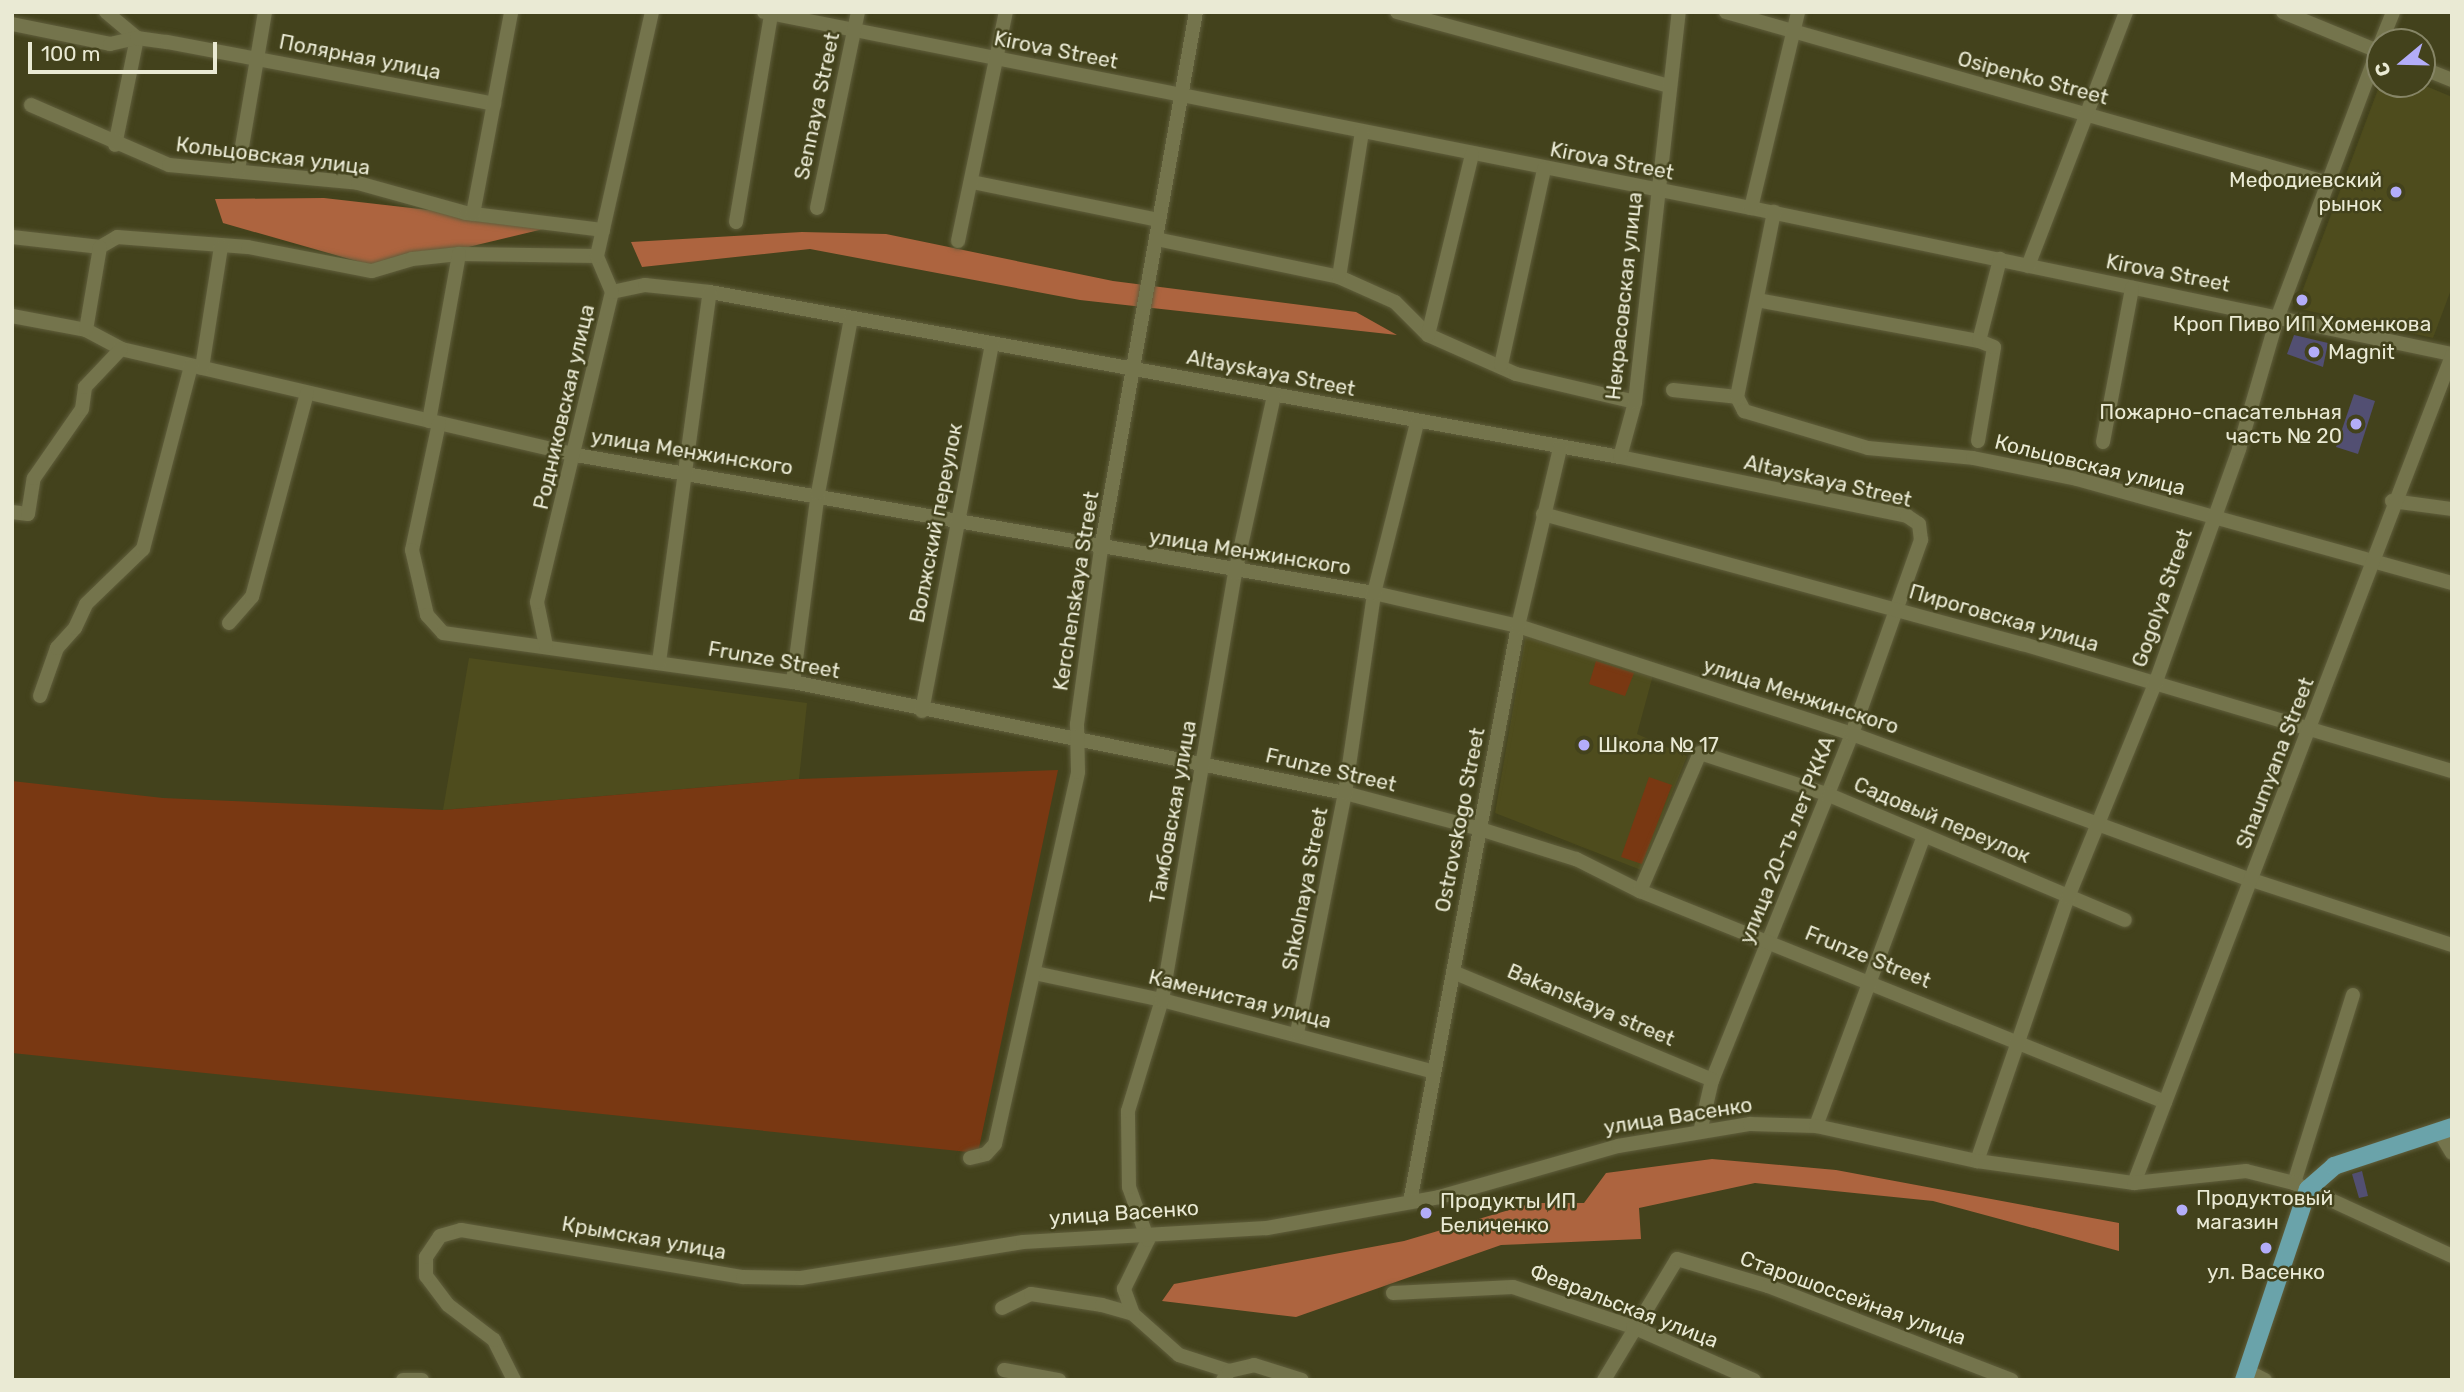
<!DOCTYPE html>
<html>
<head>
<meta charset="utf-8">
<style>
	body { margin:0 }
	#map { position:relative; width:2464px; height:1392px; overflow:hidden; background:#43421c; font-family:Rubik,sans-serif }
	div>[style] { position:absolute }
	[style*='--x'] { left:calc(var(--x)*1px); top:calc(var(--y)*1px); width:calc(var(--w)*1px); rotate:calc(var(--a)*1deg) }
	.built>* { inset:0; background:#4e4c1d }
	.green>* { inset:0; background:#793812 }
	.forest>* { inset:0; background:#ad643f }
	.building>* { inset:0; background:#524f72 }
	.roads { filter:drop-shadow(0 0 2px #605e3c) drop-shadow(0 0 2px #605e3c) }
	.street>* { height:14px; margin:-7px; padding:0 7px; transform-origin:7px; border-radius:7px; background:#74744c }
	.primary>* { height:18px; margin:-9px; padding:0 9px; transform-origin:9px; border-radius:9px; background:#6aa3aa }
	.dots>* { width:19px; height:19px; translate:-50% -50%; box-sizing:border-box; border:4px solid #43421c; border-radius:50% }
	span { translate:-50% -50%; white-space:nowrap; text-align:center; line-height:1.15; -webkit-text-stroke:5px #43421c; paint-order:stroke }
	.street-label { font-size:21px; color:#eaead4 }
	.poi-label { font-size:21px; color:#eaead4 }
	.right { translate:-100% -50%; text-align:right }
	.left { translate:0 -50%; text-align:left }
	.frame { position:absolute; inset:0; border:14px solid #eaead4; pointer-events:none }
	.north { position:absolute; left:2366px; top:28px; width:70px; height:70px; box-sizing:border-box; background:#43421c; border:2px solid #868566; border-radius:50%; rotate:251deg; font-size:19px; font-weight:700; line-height:28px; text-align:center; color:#eaead4 }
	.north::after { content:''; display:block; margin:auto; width:24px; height:32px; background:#b3adf9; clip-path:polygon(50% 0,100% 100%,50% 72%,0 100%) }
	.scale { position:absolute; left:28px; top:42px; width:189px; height:32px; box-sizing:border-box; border:4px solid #eaead4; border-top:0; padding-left:9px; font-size:21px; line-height:24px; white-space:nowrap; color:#eaead4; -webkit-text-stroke:5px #43421c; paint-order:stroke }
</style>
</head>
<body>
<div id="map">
	<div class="built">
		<div style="clip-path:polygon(2380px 84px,2421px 84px,2452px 97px,2452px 287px,2433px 338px,2296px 308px)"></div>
		<div style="clip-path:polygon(1526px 634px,1653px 675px,1637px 734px,1687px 756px,1641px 870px,1495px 813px)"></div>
		<div style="clip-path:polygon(469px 658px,807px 703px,799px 779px,443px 810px)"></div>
	</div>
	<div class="green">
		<div style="clip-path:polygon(1596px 661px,1634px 673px,1625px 696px,1589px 684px)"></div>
		<div style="clip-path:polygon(1058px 770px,978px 1153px,12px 1053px,12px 781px,163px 798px,443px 810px,799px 779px)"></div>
		<div style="clip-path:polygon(1649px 777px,1672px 785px,1642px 864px,1621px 857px)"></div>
	</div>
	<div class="forest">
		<div style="clip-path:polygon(324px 198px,560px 225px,381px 268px,223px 223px,215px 199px)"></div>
		<div style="clip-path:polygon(802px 232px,886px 234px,1113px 281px,1356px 312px,1397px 335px,1080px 300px,810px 249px,642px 267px,631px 242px)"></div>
		<div style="clip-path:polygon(1712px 1159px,1836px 1170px,2119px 1223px,2119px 1251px,1933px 1201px,1755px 1183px,1639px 1208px,1641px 1239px,1501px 1245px,1296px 1317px,1162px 1301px,1174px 1284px,1404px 1241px,1533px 1203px,1584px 1203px,1606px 1173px)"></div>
	</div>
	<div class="building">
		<div style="clip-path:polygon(2294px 335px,2328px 343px,2323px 367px,2287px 354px)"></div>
		<div style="clip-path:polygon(2354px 394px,2375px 401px,2358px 454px,2336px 447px)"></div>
		<div style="clip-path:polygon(2362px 1171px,2368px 1196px,2359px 1198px,2352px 1174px)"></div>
	</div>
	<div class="roads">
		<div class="street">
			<div style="--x:106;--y:12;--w:40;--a:40"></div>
			<div style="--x:137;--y:38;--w:109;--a:101.6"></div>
			<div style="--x:764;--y:12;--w:1006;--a:11.23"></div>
			<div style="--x:1751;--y:208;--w:716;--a:11.77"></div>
			<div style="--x:1397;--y:12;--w:283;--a:15.2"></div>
			<div style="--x:1726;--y:12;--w:626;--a:15.86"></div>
			<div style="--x:2283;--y:12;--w:105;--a:22.4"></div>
			<div style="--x:12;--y:24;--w:100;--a:11.5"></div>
			<div style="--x:110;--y:44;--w:28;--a:-13"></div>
			<div style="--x:137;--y:38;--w:30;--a:8"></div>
			<div style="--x:167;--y:42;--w:333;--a:10.7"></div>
			<div style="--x:2381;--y:42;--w:32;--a:-68"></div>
			<div style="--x:2422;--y:68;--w:32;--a:22"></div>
			<div style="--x:31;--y:105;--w:150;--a:23.5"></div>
			<div style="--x:169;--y:165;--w:190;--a:5.4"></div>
			<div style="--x:358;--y:183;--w:112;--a:15.5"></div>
			<div style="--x:466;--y:213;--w:138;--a:7.1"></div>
			<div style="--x:238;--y:170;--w:160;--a:-80.3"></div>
			<div style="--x:972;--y:182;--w:191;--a:11.5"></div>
			<div style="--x:817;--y:208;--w:200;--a:-78.2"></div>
			<div style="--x:1751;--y:208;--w:202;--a:-76.5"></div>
			<div style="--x:473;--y:214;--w:206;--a:-79.3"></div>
			<div style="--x:736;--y:222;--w:211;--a:-80.4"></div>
			<div style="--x:12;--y:237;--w:89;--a:6.5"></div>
			<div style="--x:100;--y:247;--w:20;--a:-30"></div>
			<div style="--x:117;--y:237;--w:131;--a:4.4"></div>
			<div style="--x:248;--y:247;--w:126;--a:11"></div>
			<div style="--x:372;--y:271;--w:42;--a:-16.7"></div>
			<div style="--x:412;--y:259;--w:47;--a:-6.1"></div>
			<div style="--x:459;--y:254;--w:138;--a:0.8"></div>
			<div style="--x:1156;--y:239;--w:187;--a:11.7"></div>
			<div style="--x:1339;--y:277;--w:61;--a:24.1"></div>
			<div style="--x:1395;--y:302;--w:47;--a:45"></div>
			<div style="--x:1428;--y:335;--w:96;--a:23.9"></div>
			<div style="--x:1516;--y:374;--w:122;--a:13.2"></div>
			<div style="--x:958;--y:241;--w:234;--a:-78.2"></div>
			<div style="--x:2028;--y:266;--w:272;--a:-68.9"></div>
			<div style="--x:1339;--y:277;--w:147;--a:-81"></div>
			<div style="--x:612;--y:292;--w:34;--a:-12"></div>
			<div style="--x:645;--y:285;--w:65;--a:6.1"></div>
			<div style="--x:710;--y:292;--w:925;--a:10.28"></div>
			<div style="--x:1620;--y:457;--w:293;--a:11.6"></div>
			<div style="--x:1907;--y:516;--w:14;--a:34"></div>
			<div style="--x:1919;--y:524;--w:16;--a:83"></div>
			<div style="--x:1921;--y:540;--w:206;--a:109.6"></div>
			<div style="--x:1852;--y:734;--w:373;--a:112"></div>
			<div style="--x:1712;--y:1080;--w:53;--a:103"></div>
			<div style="--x:1757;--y:300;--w:226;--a:10.5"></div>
			<div style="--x:12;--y:316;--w:75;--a:10.7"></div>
			<div style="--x:86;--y:330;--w:40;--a:28"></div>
			<div style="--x:121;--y:349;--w:467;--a:13.1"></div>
			<div style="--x:576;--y:455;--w:810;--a:9.81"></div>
			<div style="--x:1374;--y:593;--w:148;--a:12.9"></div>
			<div style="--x:1518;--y:626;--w:351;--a:17.9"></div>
			<div style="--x:1852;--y:734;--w:426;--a:20.1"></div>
			<div style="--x:2252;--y:880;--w:210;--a:18"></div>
			<div style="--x:86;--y:330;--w:84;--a:-80.4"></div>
			<div style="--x:1428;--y:335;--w:186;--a:-76.3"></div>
			<div style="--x:1501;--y:365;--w:201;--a:-77.6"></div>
			<div style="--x:202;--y:368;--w:122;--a:-81.1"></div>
			<div style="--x:1673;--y:390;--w:64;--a:6.2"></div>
			<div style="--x:1737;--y:397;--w:16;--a:63"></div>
			<div style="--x:1744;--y:411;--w:129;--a:16.6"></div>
			<div style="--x:1868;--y:448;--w:105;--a:5.4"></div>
			<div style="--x:1973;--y:458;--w:106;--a:11.4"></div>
			<div style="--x:2077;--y:479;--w:389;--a:15.5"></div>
			<div style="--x:1737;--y:397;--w:189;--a:-78.7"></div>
			<div style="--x:429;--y:421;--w:170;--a:-79.8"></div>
			<div style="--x:439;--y:423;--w:130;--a:102"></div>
			<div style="--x:412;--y:550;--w:67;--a:77"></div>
			<div style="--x:427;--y:615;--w:24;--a:48"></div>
			<div style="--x:443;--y:633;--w:353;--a:8"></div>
			<div style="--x:793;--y:682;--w:563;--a:11.37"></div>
			<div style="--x:1345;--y:793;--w:140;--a:14.9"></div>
			<div style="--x:1480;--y:829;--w:101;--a:17.4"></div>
			<div style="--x:1576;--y:859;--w:72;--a:26.6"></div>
			<div style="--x:1640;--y:891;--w:566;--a:21.9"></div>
			<div style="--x:1978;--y:441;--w:95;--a:-80.3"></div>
			<div style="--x:1994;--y:347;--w:16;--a:-158"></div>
			<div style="--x:1979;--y:341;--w:85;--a:-75.6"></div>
			<div style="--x:2103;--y:442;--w:157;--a:-79.3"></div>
			<div style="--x:1620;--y:457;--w:57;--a:-74.7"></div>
			<div style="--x:1635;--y:402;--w:392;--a:-83.6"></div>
			<div style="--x:2392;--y:501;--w:61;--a:7.6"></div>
			<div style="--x:12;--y:512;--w:16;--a:7"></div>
			<div style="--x:28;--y:514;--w:36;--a:-81"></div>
			<div style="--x:34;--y:478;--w:84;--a:-55.2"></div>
			<div style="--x:82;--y:409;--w:22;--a:-82"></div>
			<div style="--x:85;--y:387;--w:52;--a:-46.5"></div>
			<div style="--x:1543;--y:514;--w:497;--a:15.2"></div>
			<div style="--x:2023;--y:644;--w:447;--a:16.5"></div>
			<div style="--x:229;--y:623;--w:35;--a:-49"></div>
			<div style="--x:252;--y:597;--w:211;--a:-74.9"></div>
			<div style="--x:546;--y:646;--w:45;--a:-101.6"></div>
			<div style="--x:537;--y:602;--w:319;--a:-76.4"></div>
			<div style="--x:612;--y:292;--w:39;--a:-113"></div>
			<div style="--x:597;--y:256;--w:250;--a:-77.3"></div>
			<div style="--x:659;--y:662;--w:373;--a:-82.2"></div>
			<div style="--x:793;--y:682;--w:191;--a:-82.5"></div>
			<div style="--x:818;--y:493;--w:177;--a:-79.3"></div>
			<div style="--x:40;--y:696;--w:51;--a:-70.5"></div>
			<div style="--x:57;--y:648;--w:27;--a:-48"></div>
			<div style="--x:75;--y:628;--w:26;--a:-65"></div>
			<div style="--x:86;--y:604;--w:79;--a:-44"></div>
			<div style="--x:143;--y:549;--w:189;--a:-75.3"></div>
			<div style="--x:922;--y:711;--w:374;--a:-79.2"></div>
			<div style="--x:1640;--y:891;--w:150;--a:-66.5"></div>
			<div style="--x:1700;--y:753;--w:136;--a:18"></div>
			<div style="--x:1829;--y:795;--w:321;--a:22.9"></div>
			<div style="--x:1453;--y:972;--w:281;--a:22.6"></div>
			<div style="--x:1035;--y:973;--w:130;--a:12"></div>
			<div style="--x:1162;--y:1000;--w:281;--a:14.8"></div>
			<div style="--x:1297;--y:1033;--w:245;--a:-78.7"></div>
			<div style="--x:1345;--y:793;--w:202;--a:-81.7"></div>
			<div style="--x:1374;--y:593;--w:175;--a:-75.8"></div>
			<div style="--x:1816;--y:1126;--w:310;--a:-69.6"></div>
			<div style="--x:2440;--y:1133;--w:23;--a:59"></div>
			<div style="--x:970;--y:1158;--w:16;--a:-14"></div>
			<div style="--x:986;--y:1154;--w:13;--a:-48"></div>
			<div style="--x:995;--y:1144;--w:381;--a:-77.4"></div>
			<div style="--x:1078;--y:772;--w:48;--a:-91.2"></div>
			<div style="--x:1077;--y:724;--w:177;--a:-82.2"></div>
			<div style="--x:1101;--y:549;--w:545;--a:-79.97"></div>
			<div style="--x:1977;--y:1161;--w:279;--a:-71"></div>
			<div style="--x:2068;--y:897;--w:230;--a:-67.8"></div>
			<div style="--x:2155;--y:684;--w:250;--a:-70.3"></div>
			<div style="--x:2239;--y:449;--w:139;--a:-73.7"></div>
			<div style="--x:2278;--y:316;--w:290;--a:-69.4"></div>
			<div style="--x:2134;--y:1183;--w:886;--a:-68.97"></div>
			<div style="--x:2294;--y:1183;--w:197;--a:-72.6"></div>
			<div style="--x:1410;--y:1202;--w:586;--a:-79.38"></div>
			<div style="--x:1518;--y:626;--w:183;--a:-76.7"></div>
			<div style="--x:1393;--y:1293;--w:120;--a:-2.9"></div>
			<div style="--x:1513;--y:1287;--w:126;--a:18.4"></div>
			<div style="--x:1633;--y:1327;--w:132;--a:23.7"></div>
			<div style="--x:1002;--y:1308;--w:32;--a:-26"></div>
			<div style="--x:1031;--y:1294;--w:72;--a:8.8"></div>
			<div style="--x:1102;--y:1305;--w:32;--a:16"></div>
			<div style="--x:1133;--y:1314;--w:62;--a:41.7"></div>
			<div style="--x:1179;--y:1355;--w:52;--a:17.7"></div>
			<div style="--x:1133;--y:1314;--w:27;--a:-110"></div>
			<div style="--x:1124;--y:1289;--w:55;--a:-63.9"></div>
			<div style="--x:1148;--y:1240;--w:56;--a:-109.7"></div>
			<div style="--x:1129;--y:1187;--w:76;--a:-90.8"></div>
			<div style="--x:1128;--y:1111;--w:116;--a:-73"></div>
			<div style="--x:1162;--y:1000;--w:433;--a:-80.3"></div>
			<div style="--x:1235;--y:573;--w:182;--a:-77.6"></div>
			<div style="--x:1004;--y:1370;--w:56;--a:10.3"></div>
			<div style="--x:2247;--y:1371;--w:20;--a:27"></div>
			<div style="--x:403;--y:1380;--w:19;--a:0"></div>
			<div style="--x:514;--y:1380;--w:45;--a:-116.6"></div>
			<div style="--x:494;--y:1340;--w:58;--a:-142.7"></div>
			<div style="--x:448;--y:1305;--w:36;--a:-127"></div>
			<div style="--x:426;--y:1276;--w:19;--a:-90"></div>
			<div style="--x:426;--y:1257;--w:25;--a:-56"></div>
			<div style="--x:440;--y:1236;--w:22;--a:-16"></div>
			<div style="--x:461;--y:1230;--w:286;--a:9.5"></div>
			<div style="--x:743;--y:1277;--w:58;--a:1"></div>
			<div style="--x:801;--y:1278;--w:225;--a:-9.2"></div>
			<div style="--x:1023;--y:1242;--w:244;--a:-3.3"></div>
			<div style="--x:1267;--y:1228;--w:175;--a:-10.2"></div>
			<div style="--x:1439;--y:1197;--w:186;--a:-15.9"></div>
			<div style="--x:1618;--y:1146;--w:134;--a:-9.5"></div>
			<div style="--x:1750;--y:1124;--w:66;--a:1.7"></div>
			<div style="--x:1816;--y:1126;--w:165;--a:12.3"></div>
			<div style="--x:1977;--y:1161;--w:159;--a:8"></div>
			<div style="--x:2134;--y:1183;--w:113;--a:-6.1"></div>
			<div style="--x:2246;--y:1171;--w:49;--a:14"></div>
			<div style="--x:2294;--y:1183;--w:174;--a:24.8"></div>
			<div style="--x:1223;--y:1380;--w:11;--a:-56"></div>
			<div style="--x:1229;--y:1371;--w:26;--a:-13"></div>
			<div style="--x:1254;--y:1365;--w:50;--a:17.4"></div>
			<div style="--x:1604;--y:1380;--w:141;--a:-58.9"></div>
			<div style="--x:1677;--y:1259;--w:95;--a:16.5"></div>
			<div style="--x:1768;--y:1286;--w:261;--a:21.1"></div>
		</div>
		<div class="primary">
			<div style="--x:2244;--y:1380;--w:201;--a:-71.5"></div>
			<div style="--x:2308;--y:1189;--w:35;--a:-41"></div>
			<div style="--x:2334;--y:1166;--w:124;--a:-18.3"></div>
		</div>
	</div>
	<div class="dots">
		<div style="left:2396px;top:192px;background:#b3adf9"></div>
		<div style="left:2302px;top:300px;background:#b3adf9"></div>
		<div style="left:2314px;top:352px;background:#b3adf9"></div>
		<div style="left:2356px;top:424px;background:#b3adf9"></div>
		<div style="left:1584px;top:745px;background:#b3adf9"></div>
		<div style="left:2182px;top:1210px;background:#b3adf9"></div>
		<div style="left:1426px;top:1213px;background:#b3adf9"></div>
		<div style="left:2266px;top:1248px;background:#b3adf9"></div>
	</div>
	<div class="street-label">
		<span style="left:1056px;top:50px;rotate:11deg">Kirova Street</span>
		<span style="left:360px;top:57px;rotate:11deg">Полярная улица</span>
		<span style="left:2033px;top:78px;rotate:15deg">Osipenko Street</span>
		<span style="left:817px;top:106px;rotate:-78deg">Sennaya Street</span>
		<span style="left:273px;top:156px;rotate:7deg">Кольцовская улица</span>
		<span style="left:1612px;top:161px;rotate:11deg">Kirova Street</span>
		<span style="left:2168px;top:273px;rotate:11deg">Kirova Street</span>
		<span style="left:1624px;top:296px;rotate:-84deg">Некрасовская улица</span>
		<span style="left:1271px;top:373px;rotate:11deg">Altayskaya Street</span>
		<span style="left:564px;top:407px;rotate:-77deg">Родниковская улица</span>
		<span style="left:692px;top:452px;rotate:9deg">улица Менжинского</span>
		<span style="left:2090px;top:465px;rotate:14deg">Кольцовская улица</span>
		<span style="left:1828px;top:481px;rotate:13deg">Altayskaya Street</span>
		<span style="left:936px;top:523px;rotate:-79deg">Волжский переулок</span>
		<span style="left:1250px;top:552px;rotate:9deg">улица Менжинского</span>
		<span style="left:1076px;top:591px;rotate:-81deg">Kerchenskaya Street</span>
		<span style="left:2162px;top:598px;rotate:-71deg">Gogolya Street</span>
		<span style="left:2004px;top:618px;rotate:16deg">Пироговская улица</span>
		<span style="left:774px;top:660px;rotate:10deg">Frunze Street</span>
		<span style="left:1801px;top:696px;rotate:18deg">улица Менжинского</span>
		<span style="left:2275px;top:763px;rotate:-69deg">Shaumyana Street</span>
		<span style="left:1331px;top:770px;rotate:13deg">Frunze Street</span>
		<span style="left:1173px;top:812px;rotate:-80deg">Тамбовская улица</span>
		<span style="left:1460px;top:820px;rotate:-79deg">Ostrovskogo Street</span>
		<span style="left:1942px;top:820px;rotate:23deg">Садовый переулок</span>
		<span style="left:1787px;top:840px;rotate:-68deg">улица 20-ть лет РККА</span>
		<span style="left:1305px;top:889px;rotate:-79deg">Shkolnaya Street</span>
		<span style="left:1868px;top:957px;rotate:22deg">Frunze Street</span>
		<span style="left:1240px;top:999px;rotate:14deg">Каменистая улица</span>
		<span style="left:1591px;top:1005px;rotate:23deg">Bakanskaya street</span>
		<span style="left:1678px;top:1116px;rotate:-9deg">улица Васенко</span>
		<span style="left:1124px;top:1213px;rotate:-4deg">улица Васенко</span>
		<span style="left:644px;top:1238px;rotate:10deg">Крымская улица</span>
		<span style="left:1853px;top:1298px;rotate:20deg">Старошоссейная улица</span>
		<span style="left:1624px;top:1306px;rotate:21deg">Февральская улица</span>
	</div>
	<div class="poi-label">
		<span class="right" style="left:2382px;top:192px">Мефодиевский<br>рынок</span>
		<span style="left:2302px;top:324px">Кроп Пиво ИП Хоменкова</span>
		<span class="left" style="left:2328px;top:352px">Magnit</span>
		<span class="right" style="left:2342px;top:424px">Пожарно-спасательная<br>часть № 20</span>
		<span class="left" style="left:1598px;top:745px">Школа № 17</span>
		<span class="left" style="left:2196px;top:1210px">Продуктовый<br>магазин</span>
		<span class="left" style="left:1440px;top:1213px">Продукты ИП<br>Беличенко</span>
		<span style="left:2266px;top:1272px">ул. Васенко</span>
	</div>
	<div class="frame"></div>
	<div class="north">С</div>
	<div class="scale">100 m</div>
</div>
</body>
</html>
